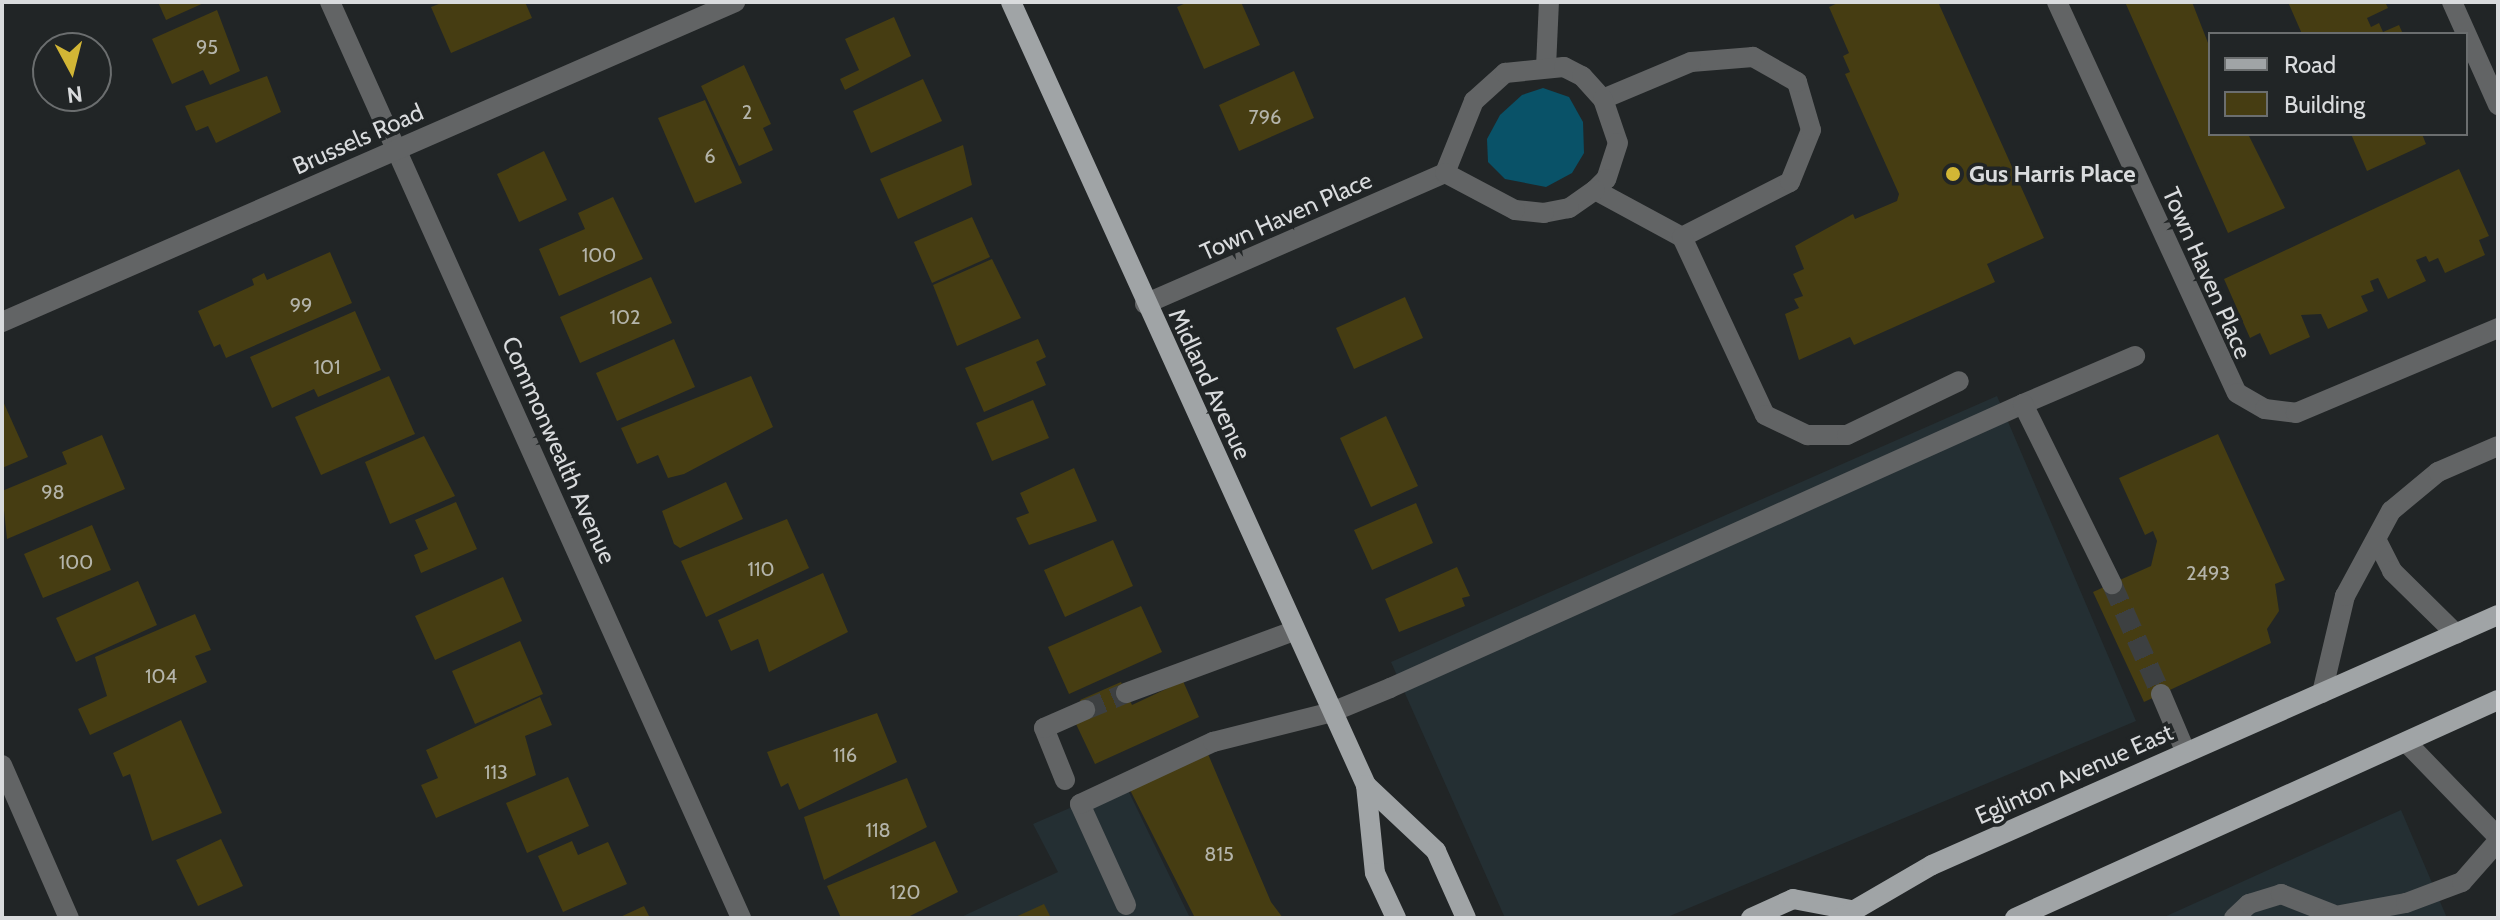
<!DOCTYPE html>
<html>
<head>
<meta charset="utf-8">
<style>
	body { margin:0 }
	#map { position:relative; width:2500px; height:920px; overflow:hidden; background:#212526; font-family:Cabin,sans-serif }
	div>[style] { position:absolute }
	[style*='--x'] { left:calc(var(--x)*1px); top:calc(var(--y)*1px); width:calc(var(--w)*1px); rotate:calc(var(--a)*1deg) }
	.built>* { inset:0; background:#242f33 }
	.green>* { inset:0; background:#095268 }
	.building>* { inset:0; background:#463d12 }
	.minor-tunnel>* { height:20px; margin-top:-10px; transform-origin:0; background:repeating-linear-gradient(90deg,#3d4041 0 20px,transparent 0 30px) }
	.minor>* { height:20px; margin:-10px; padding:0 10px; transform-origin:10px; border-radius:10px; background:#626465 }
	.major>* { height:20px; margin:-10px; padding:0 10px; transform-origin:10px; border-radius:10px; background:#a0a4a6 }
	.dots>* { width:22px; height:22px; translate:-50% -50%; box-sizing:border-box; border:4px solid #212526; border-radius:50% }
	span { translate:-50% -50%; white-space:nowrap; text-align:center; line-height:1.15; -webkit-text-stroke:7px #212526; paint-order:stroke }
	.number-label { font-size:20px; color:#b4b4aa }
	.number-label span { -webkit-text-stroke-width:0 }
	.street-label { font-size:24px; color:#d9dbdd }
	.poi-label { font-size:24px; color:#d9dbdd; font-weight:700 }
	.left { translate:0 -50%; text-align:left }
	.frame { position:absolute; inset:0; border:4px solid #d9dbdd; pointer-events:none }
	.legend { position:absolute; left:2208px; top:32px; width:260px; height:104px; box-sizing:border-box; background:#212526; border:2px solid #6b6e6f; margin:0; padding:10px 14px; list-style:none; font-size:24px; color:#d9dbdd }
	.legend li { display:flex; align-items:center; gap:16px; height:40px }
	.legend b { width:40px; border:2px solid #6b6e6f }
	.north { position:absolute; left:32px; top:32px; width:80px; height:80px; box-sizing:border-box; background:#212526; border:2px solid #6b6e6f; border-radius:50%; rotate:173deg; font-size:22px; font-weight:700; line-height:32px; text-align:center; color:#d9dbdd }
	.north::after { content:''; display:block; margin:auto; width:28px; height:36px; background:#d2b635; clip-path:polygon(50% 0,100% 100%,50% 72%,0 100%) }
</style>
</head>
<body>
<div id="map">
	<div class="built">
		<div style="clip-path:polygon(1997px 396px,2136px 721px,1665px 918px,1505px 918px,1391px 662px)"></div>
		<div style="clip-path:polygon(1125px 784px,1190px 918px,959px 918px,1058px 872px,1033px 824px)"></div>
		<div style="clip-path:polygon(2401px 810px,2447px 918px,2162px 918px)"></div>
	</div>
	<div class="green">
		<div style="clip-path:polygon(1543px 88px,1569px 97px,1583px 122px,1584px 153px,1572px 173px,1546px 187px,1505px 179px,1488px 162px,1487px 139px,1500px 115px,1522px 95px)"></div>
	</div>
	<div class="building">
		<div style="clip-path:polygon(158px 2px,206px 2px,166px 20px)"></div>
		<div style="clip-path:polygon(444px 2px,525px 2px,532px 18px,451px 53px,431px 7px)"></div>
		<div style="clip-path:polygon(1188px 2px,1241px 2px,1260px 45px,1204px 69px,1177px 7px)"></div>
		<div style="clip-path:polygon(1840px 2px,1938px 2px,2044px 238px,1987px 264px,1995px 282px,1854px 345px,1850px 337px,1799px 360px,1785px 314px,1799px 308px,1794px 299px,1803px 296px,1793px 274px,1804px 269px,1795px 246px,1853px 214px,1855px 219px,1897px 201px,1899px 194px,1845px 74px,1850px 72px,1843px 56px,1849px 53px,1829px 7px)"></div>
		<div style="clip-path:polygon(2125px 2px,2192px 2px,2210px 48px,2210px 134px,2248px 134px,2285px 208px,2228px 233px)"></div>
		<div style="clip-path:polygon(2288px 2px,2385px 2px,2388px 8px,2367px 18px,2371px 27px,2379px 23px,2383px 32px,2399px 25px,2403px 34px,2302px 34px)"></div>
		<div style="clip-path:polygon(217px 10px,240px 71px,210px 85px,203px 70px,172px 84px,152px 39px)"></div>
		<div style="clip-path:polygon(894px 17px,911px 56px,845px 90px,840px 79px,859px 70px,845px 39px)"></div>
		<div style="clip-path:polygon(744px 65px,771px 124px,763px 128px,773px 150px,739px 166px,701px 86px)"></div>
		<div style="clip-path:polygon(1294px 71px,1314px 118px,1239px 151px,1219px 105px)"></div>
		<div style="clip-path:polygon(267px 76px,281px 112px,216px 143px,208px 126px,196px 131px,185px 106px)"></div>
		<div style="clip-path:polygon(923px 79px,942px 121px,871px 153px,853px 111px)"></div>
		<div style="clip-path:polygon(705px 100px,742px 183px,695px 203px,658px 118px)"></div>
		<div style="clip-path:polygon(2351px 134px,2422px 134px,2426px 144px,2367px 171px)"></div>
		<div style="clip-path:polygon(963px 145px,972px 185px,898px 219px,880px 179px)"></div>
		<div style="clip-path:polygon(544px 151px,567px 200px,519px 222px,497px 174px)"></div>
		<div style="clip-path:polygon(2459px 169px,2489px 236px,2479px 240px,2485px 255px,2445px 273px,2438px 258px,2429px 262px,2426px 256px,2416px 260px,2426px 281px,2388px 299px,2378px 278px,2370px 281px,2374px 291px,2361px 296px,2368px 311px,2328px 329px,2321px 314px,2301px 315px,2310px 337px,2270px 355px,2260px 333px,2250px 338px,2224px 279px)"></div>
		<div style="clip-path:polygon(613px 197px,643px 259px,559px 296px,539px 249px,585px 229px,578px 213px)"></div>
		<div style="clip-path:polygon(972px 217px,990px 257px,932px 283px,914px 242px)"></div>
		<div style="clip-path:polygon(330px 252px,352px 303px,226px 358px,220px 344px,214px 347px,198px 311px,254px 285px,252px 279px,264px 273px,267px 280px)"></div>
		<div style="clip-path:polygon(992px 259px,1021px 318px,957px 346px,933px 285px)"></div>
		<div style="clip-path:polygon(651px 277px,672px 323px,580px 363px,560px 317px)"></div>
		<div style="clip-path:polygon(1405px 297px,1423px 338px,1354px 369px,1336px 328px)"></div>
		<div style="clip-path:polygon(355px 311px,381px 370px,318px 397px,314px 389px,272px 408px,250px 357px)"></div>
		<div style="clip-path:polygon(674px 339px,695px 387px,617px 421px,596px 373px)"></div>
		<div style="clip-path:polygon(1038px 339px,1046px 357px,1036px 362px,1046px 385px,984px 412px,965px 368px)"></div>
		<div style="clip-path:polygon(389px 376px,415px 434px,321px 475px,295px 417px)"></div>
		<div style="clip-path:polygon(751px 376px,773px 427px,684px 474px,668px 478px,658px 455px,637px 464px,621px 428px)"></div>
		<div style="clip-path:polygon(2px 399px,28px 457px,2px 468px)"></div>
		<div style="clip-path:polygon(1033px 400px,1049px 438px,992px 461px,976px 423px)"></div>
		<div style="clip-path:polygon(1386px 416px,1418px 486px,1371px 507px,1340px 438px)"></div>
		<div style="clip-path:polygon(2218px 434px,2285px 580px,2275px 584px,2279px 611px,2267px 629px,2271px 643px,2144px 702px,2093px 592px,2151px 566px,2157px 541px,2153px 531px,2145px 535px,2119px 478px)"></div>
		<div style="clip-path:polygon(102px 435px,125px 489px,7px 539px,2px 491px,67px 464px,62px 452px)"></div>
		<div style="clip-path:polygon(424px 436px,455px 496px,390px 524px,365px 462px)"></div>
		<div style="clip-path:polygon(1074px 468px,1097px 521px,1029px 545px,1016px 518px,1029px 513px,1020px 493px)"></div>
		<div style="clip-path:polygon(726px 482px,743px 519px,680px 548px,674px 544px,662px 511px)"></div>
		<div style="clip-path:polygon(456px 502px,477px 549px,421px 573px,414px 555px,428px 549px,415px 520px)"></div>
		<div style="clip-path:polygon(1416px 503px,1433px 543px,1372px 570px,1354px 530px)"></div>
		<div style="clip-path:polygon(787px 519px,809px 568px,706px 617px,681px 561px)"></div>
		<div style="clip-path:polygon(92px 525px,111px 570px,43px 598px,24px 554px)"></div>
		<div style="clip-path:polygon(1113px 540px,1133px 586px,1065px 617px,1044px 570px)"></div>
		<div style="clip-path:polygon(1457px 567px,1470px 596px,1462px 598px,1465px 606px,1399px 632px,1385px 599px)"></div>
		<div style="clip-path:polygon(823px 573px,848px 632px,769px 672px,758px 639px,731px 651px,718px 620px)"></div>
		<div style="clip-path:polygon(503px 577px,522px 621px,435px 660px,415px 616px)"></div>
		<div style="clip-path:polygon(138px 581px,157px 625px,76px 662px,56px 618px)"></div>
		<div style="clip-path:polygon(1141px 606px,1162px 652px,1069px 694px,1048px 647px)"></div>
		<div style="clip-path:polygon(195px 614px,211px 650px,195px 656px,207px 682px,90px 735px,78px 709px,107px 696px,95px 657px)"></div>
		<div style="clip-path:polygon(520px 641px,543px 694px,475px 724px,452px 671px)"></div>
		<div style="clip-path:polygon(1183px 681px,1199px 717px,1095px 764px,1076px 724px,1088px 718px,1080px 700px,1121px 682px,1132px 705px)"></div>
		<div style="clip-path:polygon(540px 697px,552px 725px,525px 736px,536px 775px,436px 818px,421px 785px,438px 778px,426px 750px)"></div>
		<div style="clip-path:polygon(877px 713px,897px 762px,799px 810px,788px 783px,781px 787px,767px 752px)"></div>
		<div style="clip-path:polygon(181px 720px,222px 813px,152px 841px,130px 774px,123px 777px,113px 753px)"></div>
		<div style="clip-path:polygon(1208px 754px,1271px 902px,1283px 918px,1195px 918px,1128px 786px)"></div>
		<div style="clip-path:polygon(568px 777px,589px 826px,527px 853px,506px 803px)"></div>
		<div style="clip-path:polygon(907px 778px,927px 827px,824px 880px,804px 817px)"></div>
		<div style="clip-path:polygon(221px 839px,243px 886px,198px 906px,176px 860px)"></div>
		<div style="clip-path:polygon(572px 841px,578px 855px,608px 842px,627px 884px,563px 912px,538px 856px)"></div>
		<div style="clip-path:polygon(935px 841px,958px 892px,906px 918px,841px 918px,827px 886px)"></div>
		<div style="clip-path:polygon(1044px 904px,1051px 918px,1013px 918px)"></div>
		<div style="clip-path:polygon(644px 906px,650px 918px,618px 918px)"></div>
	</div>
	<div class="minor-tunnel">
		<div style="--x:2112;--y:584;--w:120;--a:66"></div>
		<div style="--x:1085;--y:710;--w:44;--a:-22.5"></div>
	</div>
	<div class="minor">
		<div style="--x:330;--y:2;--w:1004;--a:65.83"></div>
		<div style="--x:2057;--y:2;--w:430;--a:65.3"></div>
		<div style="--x:2237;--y:393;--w:32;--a:30"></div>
		<div style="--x:2265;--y:409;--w:31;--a:7"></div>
		<div style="--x:2296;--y:413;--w:219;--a:-22.8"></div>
		<div style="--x:2452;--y:2;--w:113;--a:65.9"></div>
		<div style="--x:1546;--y:67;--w:65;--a:-87.4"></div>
		<div style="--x:1595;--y:190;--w:99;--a:28.4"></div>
		<div style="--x:1682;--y:237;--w:121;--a:-27"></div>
		<div style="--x:1790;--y:182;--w:56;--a:-68"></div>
		<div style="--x:1811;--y:130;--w:50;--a:-106.3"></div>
		<div style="--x:1797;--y:82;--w:51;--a:-150.4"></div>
		<div style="--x:1753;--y:57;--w:62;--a:175.4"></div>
		<div style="--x:1691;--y:62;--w:95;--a:157.2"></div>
		<div style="--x:1682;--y:237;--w:196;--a:65"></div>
		<div style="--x:1765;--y:415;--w:47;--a:25.5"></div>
		<div style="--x:1807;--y:435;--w:40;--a:0"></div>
		<div style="--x:1847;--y:435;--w:124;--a:-25.7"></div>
		<div style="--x:1145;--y:304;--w:327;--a:-23.6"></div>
		<div style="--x:1445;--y:173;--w:78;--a:-68.1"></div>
		<div style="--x:1474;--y:101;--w:42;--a:-42.1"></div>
		<div style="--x:1505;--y:73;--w:59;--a:-5.8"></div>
		<div style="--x:1564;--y:67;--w:20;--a:27"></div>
		<div style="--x:1582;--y:76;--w:31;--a:48"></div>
		<div style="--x:1603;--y:99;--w:46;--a:71.2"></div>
		<div style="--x:1618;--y:143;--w:38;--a:108"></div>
		<div style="--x:1606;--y:179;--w:16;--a:135"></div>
		<div style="--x:1595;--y:190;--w:32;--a:145"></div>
		<div style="--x:1569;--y:208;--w:25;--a:169"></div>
		<div style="--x:1544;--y:213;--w:29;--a:-174"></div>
		<div style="--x:1515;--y:210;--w:79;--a:-152.1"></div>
		<div style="--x:2;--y:322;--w:800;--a:-23.58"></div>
		<div style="--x:2023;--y:404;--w:122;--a:-23.2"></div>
		<div style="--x:2377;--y:541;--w:34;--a:63"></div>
		<div style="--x:2392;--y:571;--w:90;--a:44.5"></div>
		<div style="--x:1126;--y:693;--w:179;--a:-20.3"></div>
		<div style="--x:2322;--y:693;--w:100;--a:-76.7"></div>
		<div style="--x:2345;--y:596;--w:97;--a:-61.6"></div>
		<div style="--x:2391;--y:511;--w:61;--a:-39.7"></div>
		<div style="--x:2438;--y:472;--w:65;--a:-23.4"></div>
		<div style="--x:2161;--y:694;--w:64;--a:67"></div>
		<div style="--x:2406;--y:742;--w:132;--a:45.9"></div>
		<div style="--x:2;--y:765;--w:167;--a:66.4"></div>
		<div style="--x:1065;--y:780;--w:56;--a:-112"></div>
		<div style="--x:1044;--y:728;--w:45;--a:-23.7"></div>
		<div style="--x:1126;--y:905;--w:111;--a:-114.5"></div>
		<div style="--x:1080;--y:804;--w:147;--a:-25"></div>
		<div style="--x:1213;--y:742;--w:123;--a:-14.1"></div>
		<div style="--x:1332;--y:712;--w:63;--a:-22.5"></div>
		<div style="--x:1390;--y:688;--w:694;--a:-24.16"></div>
		<div style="--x:2023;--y:404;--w:201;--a:63.7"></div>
		<div style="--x:2234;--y:918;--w:21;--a:-43"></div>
		<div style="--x:2249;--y:904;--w:34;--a:-17"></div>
		<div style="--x:2281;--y:894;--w:55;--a:21.4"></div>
		<div style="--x:2324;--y:918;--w:83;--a:-10.4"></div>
		<div style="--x:2406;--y:903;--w:60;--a:-20.6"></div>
		<div style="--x:2462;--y:882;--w:55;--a:-48.7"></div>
	</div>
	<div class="major">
		<div style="--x:1011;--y:2;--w:860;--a:65.61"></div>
		<div style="--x:1366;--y:785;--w:88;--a:84.2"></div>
		<div style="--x:1375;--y:873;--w:50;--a:65"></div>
		<div style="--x:1366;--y:785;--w:96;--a:43.3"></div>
		<div style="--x:1436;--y:851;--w:73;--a:65.9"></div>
		<div style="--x:1751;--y:918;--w:46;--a:-24.3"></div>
		<div style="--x:1793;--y:899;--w:59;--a:10.7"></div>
		<div style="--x:1841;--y:918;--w:105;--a:-30.2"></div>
		<div style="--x:1932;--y:865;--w:619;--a:-23.83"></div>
		<div style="--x:2015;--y:918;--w:530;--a:-24.29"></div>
	</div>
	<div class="dots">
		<div style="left:1953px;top:174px;background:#d2b635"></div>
	</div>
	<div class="number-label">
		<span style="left:207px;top:47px">95</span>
		<span style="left:747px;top:112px">2</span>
		<span style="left:1265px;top:117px">796</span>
		<span style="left:710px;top:156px">6</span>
		<span style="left:599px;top:255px">100</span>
		<span style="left:301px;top:305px">99</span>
		<span style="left:625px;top:317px">102</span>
		<span style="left:327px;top:367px">101</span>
		<span style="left:53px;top:492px">98</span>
		<span style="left:76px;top:562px">100</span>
		<span style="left:761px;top:569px">110</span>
		<span style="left:2208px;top:573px">2493</span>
		<span style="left:161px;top:676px">104</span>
		<span style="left:845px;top:755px">116</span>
		<span style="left:496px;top:772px">113</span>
		<span style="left:878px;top:830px">118</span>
		<span style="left:1219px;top:854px">815</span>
		<span style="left:905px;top:892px">120</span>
	</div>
	<div class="street-label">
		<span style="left:358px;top:139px;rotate:-24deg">Brussels Road</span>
		<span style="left:1286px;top:216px;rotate:-24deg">Town Haven Place</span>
		<span style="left:2207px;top:273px;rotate:66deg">Town Haven Place</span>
		<span style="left:1210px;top:384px;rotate:65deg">Midland Avenue</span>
		<span style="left:559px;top:450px;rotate:66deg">Commonwealth Avenue</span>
		<span style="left:2074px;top:774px;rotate:-24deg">Eglinton Avenue East</span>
	</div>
	<div class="poi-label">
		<span class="left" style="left:1969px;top:174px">Gus Harris Place</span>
	</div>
	<div class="frame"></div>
	<ul class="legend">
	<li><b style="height:10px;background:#a0a4a6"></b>Road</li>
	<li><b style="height:22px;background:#463d12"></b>Building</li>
	</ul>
	<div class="north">N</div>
</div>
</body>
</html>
